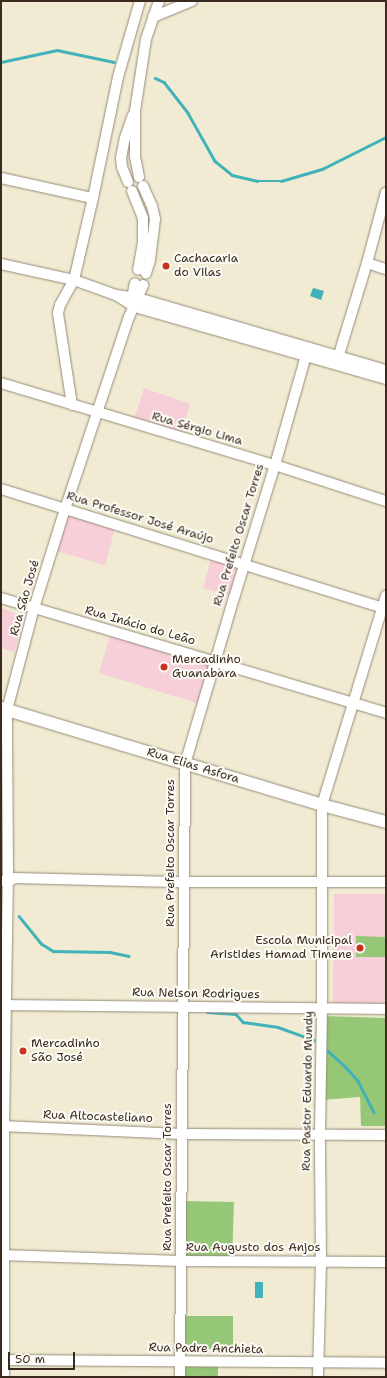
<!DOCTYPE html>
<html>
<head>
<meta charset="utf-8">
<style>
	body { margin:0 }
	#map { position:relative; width:387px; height:1378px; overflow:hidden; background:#f0ebd2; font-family:"Shantell Sans",sans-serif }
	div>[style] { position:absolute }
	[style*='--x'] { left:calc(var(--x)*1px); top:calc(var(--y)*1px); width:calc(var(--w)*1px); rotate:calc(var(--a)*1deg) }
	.built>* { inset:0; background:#f6cfd8 }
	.green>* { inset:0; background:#95c777 }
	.water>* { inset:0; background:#41b2b9 }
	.stream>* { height:2.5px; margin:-1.25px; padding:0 1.25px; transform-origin:1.25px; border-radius:1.25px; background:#41b2b9 }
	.roads { filter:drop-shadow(0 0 1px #968a78) drop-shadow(0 0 1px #968a78) }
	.minor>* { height:10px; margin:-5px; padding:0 5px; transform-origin:5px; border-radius:5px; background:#fff }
	.tertiary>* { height:12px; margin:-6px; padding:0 6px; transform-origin:6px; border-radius:6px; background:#fff }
	.dots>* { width:11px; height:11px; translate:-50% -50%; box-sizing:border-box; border:2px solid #fdfcf7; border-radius:50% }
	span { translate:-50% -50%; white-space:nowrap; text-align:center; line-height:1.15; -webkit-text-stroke:4px #fdfcf7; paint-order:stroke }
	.poi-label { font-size:12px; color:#3b2a1e }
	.left { translate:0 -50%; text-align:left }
	.right { translate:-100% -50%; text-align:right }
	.street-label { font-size:12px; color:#3b2a1e }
	.frame { position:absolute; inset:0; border:2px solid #3b2a1e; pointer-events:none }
	.scale { position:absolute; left:8px; top:1352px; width:67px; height:18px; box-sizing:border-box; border:2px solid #3b2a1e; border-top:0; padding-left:5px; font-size:12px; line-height:14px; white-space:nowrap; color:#3b2a1e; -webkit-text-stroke:3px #fdfcf7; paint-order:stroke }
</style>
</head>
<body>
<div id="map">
	<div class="built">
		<div style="clip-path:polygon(144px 388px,190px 404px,180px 438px,133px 423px)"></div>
		<div style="clip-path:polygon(65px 509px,116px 525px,105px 565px,53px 550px)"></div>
		<div style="clip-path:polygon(212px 555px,245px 565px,235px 597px,203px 588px)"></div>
		<div style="clip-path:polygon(1px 608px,25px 617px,14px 652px,1px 648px)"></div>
		<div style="clip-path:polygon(111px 632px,215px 664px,203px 705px,99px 673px)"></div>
		<div style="clip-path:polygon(334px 894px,386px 894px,386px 1003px,333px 1003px)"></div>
	</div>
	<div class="green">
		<div style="clip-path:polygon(356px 936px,386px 937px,386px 957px,356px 957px)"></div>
		<div style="clip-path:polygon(322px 1016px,386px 1018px,386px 1126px,361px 1126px,360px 1097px,322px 1100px)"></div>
		<div style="clip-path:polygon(181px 1201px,234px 1202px,232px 1261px,181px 1261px)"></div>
		<div style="clip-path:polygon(180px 1316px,233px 1316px,233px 1349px,180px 1349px)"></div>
		<div style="clip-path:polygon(180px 1361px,218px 1362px,218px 1377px,180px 1377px)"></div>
	</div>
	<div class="water">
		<div style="clip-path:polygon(313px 288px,324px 291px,321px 300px,310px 296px)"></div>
		<div style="clip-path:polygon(255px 1282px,263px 1282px,263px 1298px,255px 1298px)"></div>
	</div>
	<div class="stream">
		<div style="--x:1;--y:62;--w:57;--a:-12.1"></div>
		<div style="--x:57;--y:50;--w:58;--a:11.9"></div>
		<div style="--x:155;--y:78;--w:10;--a:24"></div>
		<div style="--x:164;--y:82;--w:39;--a:52"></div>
		<div style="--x:188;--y:113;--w:55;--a:60.6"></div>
		<div style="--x:215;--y:161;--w:22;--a:39"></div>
		<div style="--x:232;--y:175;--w:26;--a:13"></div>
		<div style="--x:257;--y:181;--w:24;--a:0"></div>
		<div style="--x:281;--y:181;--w:43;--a:-16.3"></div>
		<div style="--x:322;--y:169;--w:72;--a:-26.6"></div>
		<div style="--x:19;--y:916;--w:36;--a:51"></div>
		<div style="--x:42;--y:944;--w:13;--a:32"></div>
		<div style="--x:53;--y:951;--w:57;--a:1"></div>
		<div style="--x:110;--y:952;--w:19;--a:12"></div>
		<div style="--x:207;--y:1012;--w:29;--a:4"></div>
		<div style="--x:236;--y:1014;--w:11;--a:49"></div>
		<div style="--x:243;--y:1022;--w:35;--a:8"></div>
		<div style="--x:278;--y:1027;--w:38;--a:20"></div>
		<div style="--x:327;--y:1050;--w:24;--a:42"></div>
		<div style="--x:345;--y:1066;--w:20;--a:49"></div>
		<div style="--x:358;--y:1081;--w:35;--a:63"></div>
	</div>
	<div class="roads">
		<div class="minor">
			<div style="--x:153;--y:17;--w:42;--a:-22.3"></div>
			<div style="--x:139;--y:177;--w:21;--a:-101"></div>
			<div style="--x:135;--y:156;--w:45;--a:-90"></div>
			<div style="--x:135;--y:111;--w:73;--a:-81.3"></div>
			<div style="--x:146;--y:39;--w:40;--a:-71.1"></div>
			<div style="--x:1;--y:178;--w:94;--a:12.3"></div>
			<div style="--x:128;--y:182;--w:16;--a:-112"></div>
			<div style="--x:122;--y:167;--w:9;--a:-96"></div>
			<div style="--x:121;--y:158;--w:20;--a:-79"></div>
			<div style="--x:125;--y:138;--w:24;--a:-71"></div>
			<div style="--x:143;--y:186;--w:22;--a:66"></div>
			<div style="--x:152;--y:206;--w:13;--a:77"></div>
			<div style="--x:155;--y:219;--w:41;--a:97"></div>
			<div style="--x:150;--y:260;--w:14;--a:107"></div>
			<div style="--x:132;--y:191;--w:29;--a:68"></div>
			<div style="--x:143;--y:218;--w:24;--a:90"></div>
			<div style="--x:143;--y:242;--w:28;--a:100"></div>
			<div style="--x:367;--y:263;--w:20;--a:18"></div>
			<div style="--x:1;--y:264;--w:75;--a:12.4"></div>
			<div style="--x:74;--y:280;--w:45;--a:19.7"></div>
			<div style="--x:116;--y:295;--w:22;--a:8"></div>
			<div style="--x:138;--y:298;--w:258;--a:16.2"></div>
			<div style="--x:116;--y:295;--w:22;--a:32"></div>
			<div style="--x:135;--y:307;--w:261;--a:16"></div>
			<div style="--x:131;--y:302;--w:19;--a:-78"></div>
			<div style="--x:337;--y:361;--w:102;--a:-73"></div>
			<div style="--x:367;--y:263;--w:73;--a:-75"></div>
			<div style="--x:1;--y:383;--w:286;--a:16.7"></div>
			<div style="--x:275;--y:465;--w:117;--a:18"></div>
			<div style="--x:72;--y:405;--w:93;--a:-98.7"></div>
			<div style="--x:58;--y:313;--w:8;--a:-76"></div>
			<div style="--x:60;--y:305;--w:29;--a:-61"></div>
			<div style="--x:74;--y:280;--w:84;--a:-77"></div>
			<div style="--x:93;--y:198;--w:124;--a:-78.3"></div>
			<div style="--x:118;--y:77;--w:79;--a:-73.9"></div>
			<div style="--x:1;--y:489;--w:403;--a:17.3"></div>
			<div style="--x:1;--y:598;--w:402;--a:16.6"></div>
			<div style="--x:3;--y:881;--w:5;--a:11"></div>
			<div style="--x:8;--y:882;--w:8;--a:-30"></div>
			<div style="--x:15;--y:878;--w:169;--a:1.4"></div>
			<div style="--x:184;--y:882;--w:202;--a:0"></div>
			<div style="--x:6;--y:1005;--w:380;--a:0.6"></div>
			<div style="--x:1;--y:1126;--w:181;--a:2.5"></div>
			<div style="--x:182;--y:1134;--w:204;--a:0.3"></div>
			<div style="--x:1;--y:1255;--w:180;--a:1.9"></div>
			<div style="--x:181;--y:1261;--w:205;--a:0.3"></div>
			<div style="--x:1;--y:1360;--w:385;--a:0.4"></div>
			<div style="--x:4;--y:1377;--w:250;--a:-90"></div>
			<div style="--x:4;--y:1127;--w:255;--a:-89.1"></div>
			<div style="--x:8;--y:872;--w:162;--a:-90.4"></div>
			<div style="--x:7;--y:710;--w:106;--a:-75.2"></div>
			<div style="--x:34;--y:608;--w:104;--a:-72.6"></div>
			<div style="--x:65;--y:509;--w:202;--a:-71.6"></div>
			<div style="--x:129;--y:317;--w:35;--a:-66"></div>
			<div style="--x:180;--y:1377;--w:613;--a:-89.53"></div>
			<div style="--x:185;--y:764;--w:173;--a:-73.6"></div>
			<div style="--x:234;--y:598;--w:139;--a:-72.9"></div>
			<div style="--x:275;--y:465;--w:122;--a:-74.2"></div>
			<div style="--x:318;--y:1377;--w:116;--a:-88.5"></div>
			<div style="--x:321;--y:1261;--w:126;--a:-90.5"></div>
			<div style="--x:320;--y:1135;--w:127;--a:-89.1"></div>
			<div style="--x:322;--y:1008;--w:203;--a:-90"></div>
			<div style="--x:322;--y:805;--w:219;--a:-73"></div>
		</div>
		<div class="tertiary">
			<div style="--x:1;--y:708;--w:335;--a:16.8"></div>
			<div style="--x:322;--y:805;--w:66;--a:14.9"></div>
		</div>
	</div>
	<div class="dots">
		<div style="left:166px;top:266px;background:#c8321e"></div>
		<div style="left:164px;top:667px;background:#c8321e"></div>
		<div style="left:360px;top:948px;background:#c8321e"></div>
		<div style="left:23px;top:1051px;background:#c8321e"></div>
	</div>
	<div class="poi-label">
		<span class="left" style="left:174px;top:266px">Cachacaria<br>do Vilas</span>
		<span class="left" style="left:172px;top:667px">Mercadinho<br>Guanabara</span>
		<span class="right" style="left:352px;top:948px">Escola Municipal<br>Aristides Hamad Timene</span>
		<span class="left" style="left:31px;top:1051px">Mercadinho<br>São José</span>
	</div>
	<div class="street-label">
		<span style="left:197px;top:429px;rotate:16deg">Rua Sérgio Lima</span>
		<span style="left:140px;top:518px;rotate:17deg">Rua Professor José Araújo</span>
		<span style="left:239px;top:535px;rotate:-73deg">Rua Prefeito Oscar Torres</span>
		<span style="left:25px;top:598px;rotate:-74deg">Rua São José</span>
		<span style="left:140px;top:626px;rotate:16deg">Rua Inácio do Leão</span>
		<span style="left:193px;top:766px;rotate:17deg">Rua Elias Asfora</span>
		<span style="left:171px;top:853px;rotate:-90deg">Rua Prefeito Oscar Torres</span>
		<span style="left:196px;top:994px;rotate:1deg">Rua Nelson Rodrigues</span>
		<span style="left:308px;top:1091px;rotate:-89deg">Rua Pastor Eduardo Mundy</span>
		<span style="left:98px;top:1117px;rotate:2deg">Rua Altocasteliano</span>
		<span style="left:168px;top:1177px;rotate:-90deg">Rua Prefeito Oscar Torres</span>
		<span style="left:253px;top:1248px">Rua Augusto dos Anjos</span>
		<span style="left:206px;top:1349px;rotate:1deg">Rua Padre Anchieta</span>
	</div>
	<div class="frame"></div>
	<div class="scale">50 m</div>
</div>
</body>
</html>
